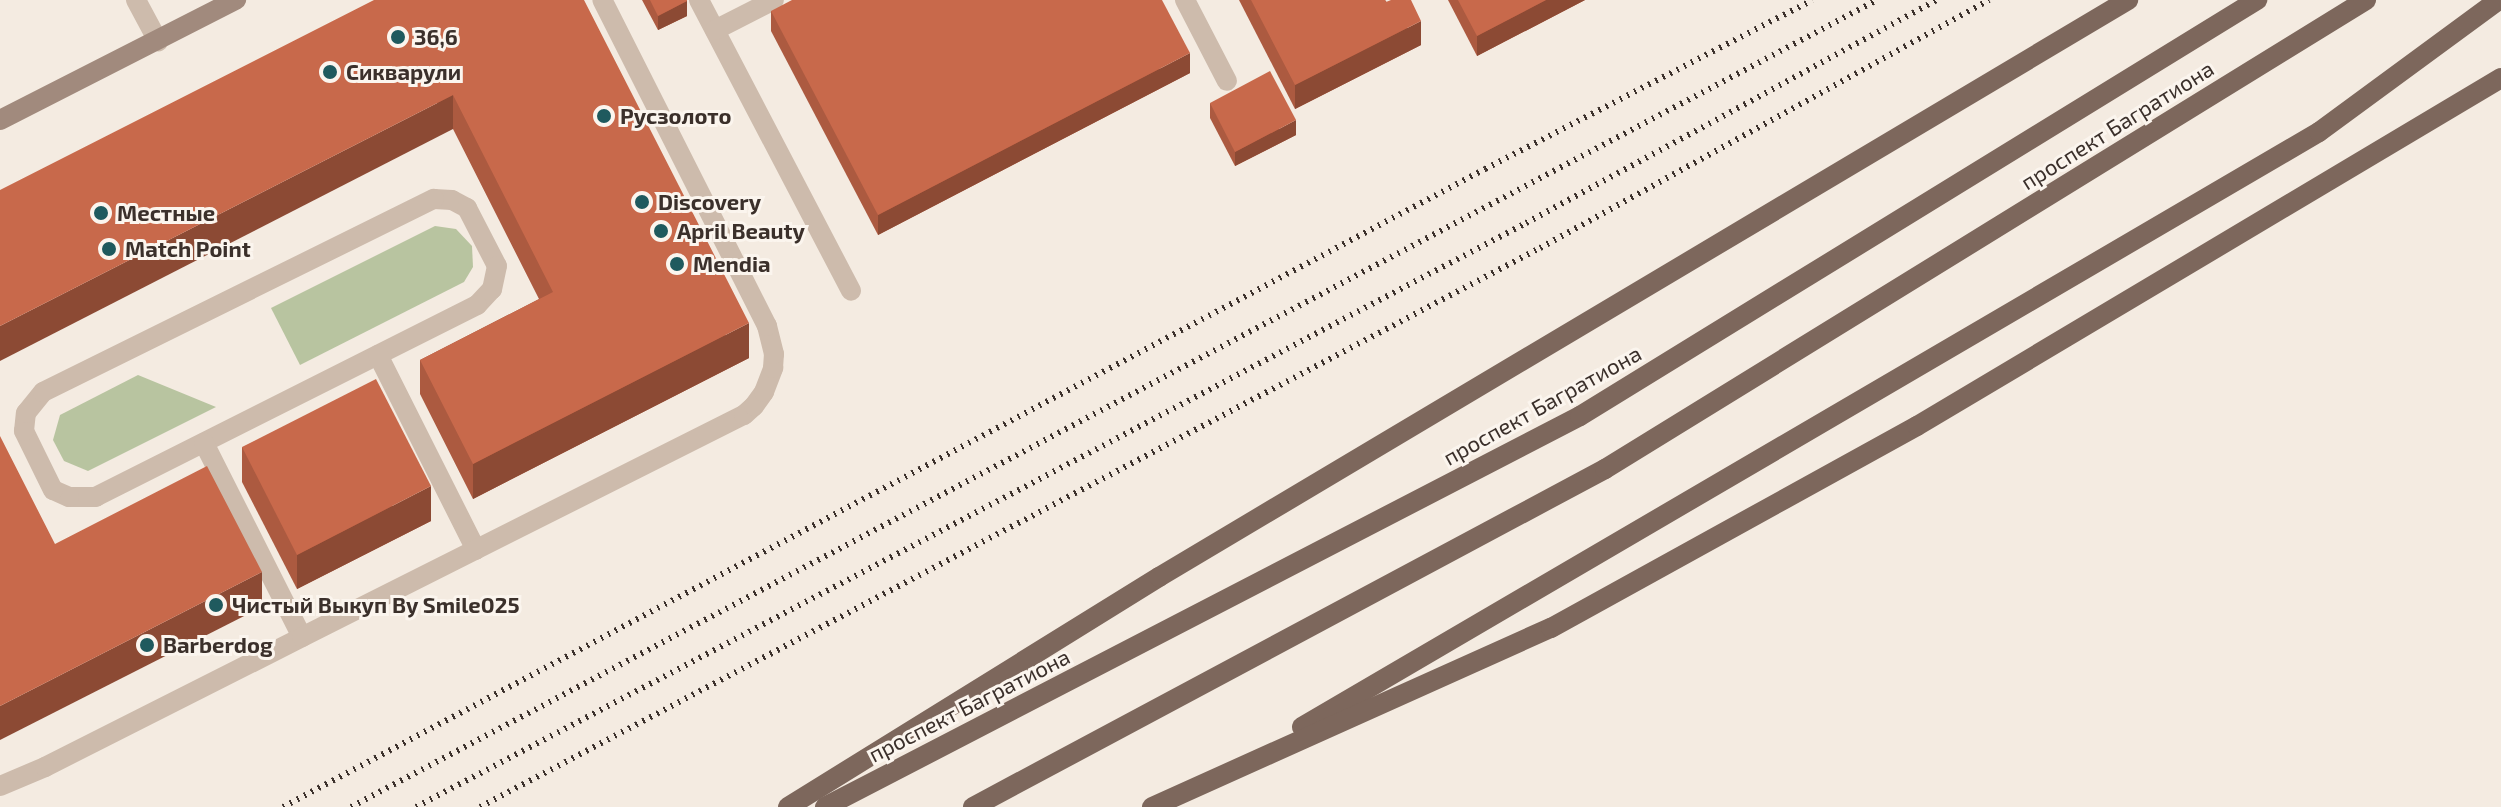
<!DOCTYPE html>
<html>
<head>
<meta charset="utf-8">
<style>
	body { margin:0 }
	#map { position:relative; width:2501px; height:807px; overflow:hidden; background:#f4ebe1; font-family:"Exo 2",sans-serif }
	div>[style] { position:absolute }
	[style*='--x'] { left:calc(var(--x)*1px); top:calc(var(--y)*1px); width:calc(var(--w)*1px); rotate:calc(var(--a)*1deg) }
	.green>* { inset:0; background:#b8c4a0 }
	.lane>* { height:20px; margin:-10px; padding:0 10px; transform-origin:10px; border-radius:10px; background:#cdbbac }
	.secondary>* { height:20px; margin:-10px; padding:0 10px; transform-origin:10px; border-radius:10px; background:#a18a7d }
	.primary>* { height:20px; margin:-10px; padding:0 10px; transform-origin:10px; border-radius:10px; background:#7d675c }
	.rail>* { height:6px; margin-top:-3px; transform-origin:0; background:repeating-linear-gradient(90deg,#3b302b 0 2px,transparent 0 8px) }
	.wall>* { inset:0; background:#ac5a40 }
	.shaded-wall>* { inset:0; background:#8c4a34 }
	.building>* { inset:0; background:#c8694b }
	.dots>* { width:22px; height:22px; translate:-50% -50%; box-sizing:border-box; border:4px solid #fbf5ee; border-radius:50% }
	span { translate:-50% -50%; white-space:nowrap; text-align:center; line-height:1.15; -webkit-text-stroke:6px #fbf5ee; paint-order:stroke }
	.poi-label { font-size:22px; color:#3b302b; font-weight:700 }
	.left { translate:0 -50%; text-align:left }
	.street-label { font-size:22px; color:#3b302b }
</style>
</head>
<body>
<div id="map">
	<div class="green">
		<div style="clip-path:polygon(435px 226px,456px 229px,472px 246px,473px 267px,464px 282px,300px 365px,271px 308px)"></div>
		<div style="clip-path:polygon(138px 375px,216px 407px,88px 471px,64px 461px,53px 440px,60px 415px)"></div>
	</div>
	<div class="lane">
		<div style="--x:136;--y:0;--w:47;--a:61.8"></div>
		<div style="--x:699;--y:0;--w:328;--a:62.4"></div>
		<div style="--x:1185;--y:0;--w:91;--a:62.6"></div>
		<div style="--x:715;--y:30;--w:66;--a:-27"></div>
		<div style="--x:434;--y:199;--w:18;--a:3"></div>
		<div style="--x:452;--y:200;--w:17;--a:28"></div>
		<div style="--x:467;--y:208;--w:65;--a:62.7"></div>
		<div style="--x:497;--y:266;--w:24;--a:102"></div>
		<div style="--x:492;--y:289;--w:22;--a:133"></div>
		<div style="--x:477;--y:305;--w:427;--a:153.3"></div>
		<div style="--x:96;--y:497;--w:27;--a:180"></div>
		<div style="--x:69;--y:497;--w:17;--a:-156"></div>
		<div style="--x:53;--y:490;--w:66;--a:-116.2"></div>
		<div style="--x:24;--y:431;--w:18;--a:-84"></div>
		<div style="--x:26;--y:413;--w:27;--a:-51"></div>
		<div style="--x:43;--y:392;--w:436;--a:-26.3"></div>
		<div style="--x:378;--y:355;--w:218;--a:63.3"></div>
		<div style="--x:204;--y:443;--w:217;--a:63.2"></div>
		<div style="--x:0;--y:786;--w:49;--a:-22.9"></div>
		<div style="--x:45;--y:767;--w:288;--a:-26.8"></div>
		<div style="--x:302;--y:637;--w:495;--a:-26.7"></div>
		<div style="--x:744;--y:415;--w:13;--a:-42"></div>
		<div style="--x:754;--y:406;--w:17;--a:-54"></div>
		<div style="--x:764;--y:392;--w:26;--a:-69"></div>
		<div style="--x:773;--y:368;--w:14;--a:-86"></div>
		<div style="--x:774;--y:354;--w:29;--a:-104"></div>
		<div style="--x:767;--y:326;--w:365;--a:-116.8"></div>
	</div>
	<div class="secondary">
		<div style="--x:0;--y:120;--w:265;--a:-27"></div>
	</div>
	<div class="primary">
		<div style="--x:1302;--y:727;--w:1178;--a:-30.33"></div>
		<div style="--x:2319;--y:132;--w:223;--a:-36.3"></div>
		<div style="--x:788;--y:807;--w:437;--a:-31.8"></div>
		<div style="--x:1159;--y:577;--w:1128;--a:-30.77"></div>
		<div style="--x:825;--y:807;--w:850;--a:-27.38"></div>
		<div style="--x:1580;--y:416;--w:795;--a:-31.57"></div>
		<div style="--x:973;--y:807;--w:717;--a:-28.14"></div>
		<div style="--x:1605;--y:469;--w:894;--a:-31.65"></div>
		<div style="--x:1152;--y:807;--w:437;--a:-24.2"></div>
		<div style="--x:1551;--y:628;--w:418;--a:-28.9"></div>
		<div style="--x:1917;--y:426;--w:680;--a:-30.79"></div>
	</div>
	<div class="rail">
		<div style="--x:283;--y:807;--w:1361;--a:-27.96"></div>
		<div style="--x:1485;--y:169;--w:368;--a:-27.3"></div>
		<div style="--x:351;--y:807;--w:1726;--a:-27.87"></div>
		<div style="--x:416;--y:807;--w:1254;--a:-27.75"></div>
		<div style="--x:1526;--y:223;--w:467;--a:-28.5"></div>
		<div style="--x:480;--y:807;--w:1198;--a:-27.81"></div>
		<div style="--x:1540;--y:248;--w:513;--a:-28.91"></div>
	</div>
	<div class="wall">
		<div style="clip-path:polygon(374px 0,749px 358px,473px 499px,420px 394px,420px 360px,539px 299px,453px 129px)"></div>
		<div style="clip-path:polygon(642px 0,687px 0,687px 16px,658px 30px)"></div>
		<div style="clip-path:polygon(1239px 0,1385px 0,1421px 45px,1295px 109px)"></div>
		<div style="clip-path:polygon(1448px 0,1585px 0,1477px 56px)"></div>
		<div style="clip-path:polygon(771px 11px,1190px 73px,878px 235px,771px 31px)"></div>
		<div style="clip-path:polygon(1210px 103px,1296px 135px,1235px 166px,1210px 118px)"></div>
		<div style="clip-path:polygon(242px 447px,431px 521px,297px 589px,242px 482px)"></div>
	</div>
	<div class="shaded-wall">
		<div style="clip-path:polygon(1546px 0,1585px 0,1477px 56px,1477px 36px)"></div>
		<div style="clip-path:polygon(687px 1px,687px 16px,658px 30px,658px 16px)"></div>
		<div style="clip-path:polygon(1421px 21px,1421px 45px,1295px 109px,1295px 85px)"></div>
		<div style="clip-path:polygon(1190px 53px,1190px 73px,878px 235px,878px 215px)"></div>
		<div style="clip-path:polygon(453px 95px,453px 129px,0 361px,0 326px)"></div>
		<div style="clip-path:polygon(1296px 120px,1296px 135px,1235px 166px,1235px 152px)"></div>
		<div style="clip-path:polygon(749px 323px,749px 358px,473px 499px,473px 464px)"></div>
		<div style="clip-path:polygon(431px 486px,431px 521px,297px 589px,297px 555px)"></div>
		<div style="clip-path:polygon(262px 572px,262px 607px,0 740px,0 706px)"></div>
	</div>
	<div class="building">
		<div style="clip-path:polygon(374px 0,584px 0,749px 323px,473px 464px,420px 360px,553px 292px,453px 95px,0 326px,0 190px)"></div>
		<div style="clip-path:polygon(650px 0,687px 0,687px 1px,658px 16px)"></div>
		<div style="clip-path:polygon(792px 0,1162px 0,1190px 53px,878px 215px,771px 11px)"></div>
		<div style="clip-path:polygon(1251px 0,1385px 0,1386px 2px,1391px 0,1411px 0,1421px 21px,1295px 85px)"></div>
		<div style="clip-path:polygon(1458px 0,1546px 0,1477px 36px)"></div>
		<div style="clip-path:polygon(1270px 71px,1296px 120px,1235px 152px,1210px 103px)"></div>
		<div style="clip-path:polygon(376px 379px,431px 486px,297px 555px,242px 447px)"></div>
		<div style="clip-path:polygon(0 436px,55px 544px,207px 466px,262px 572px,0 706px)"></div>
	</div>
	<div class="dots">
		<div style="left:398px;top:37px;background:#1f5a5e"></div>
		<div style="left:330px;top:72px;background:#1f5a5e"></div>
		<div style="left:604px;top:116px;background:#1f5a5e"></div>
		<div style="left:642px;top:202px;background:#1f5a5e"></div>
		<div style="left:101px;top:213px;background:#1f5a5e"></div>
		<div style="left:661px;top:231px;background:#1f5a5e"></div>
		<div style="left:109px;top:249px;background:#1f5a5e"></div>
		<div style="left:677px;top:264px;background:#1f5a5e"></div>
		<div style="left:216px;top:605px;background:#1f5a5e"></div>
		<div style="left:147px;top:645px;background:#1f5a5e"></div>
	</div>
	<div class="poi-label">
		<span class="left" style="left:414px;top:37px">36,6</span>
		<span class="left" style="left:346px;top:72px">Сикварули</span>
		<span class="left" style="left:620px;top:116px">Русзолото</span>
		<span class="left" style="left:658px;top:202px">Discovery</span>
		<span class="left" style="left:117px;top:213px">Местные</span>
		<span class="left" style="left:677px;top:231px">April Beauty</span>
		<span class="left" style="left:125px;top:249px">Match Point</span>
		<span class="left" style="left:693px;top:264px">Mendia</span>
		<span class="left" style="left:232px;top:605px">Чистый Выкуп By Smile025</span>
		<span class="left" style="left:163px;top:645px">Barberdog</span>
	</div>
	<div class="street-label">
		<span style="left:2117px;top:125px;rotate:-32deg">проспект Багратиона</span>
		<span style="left:1542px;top:405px;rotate:-29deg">проспект Багратиона</span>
		<span style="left:969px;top:705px;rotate:-27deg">проспект Багратиона</span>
	</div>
</div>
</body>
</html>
